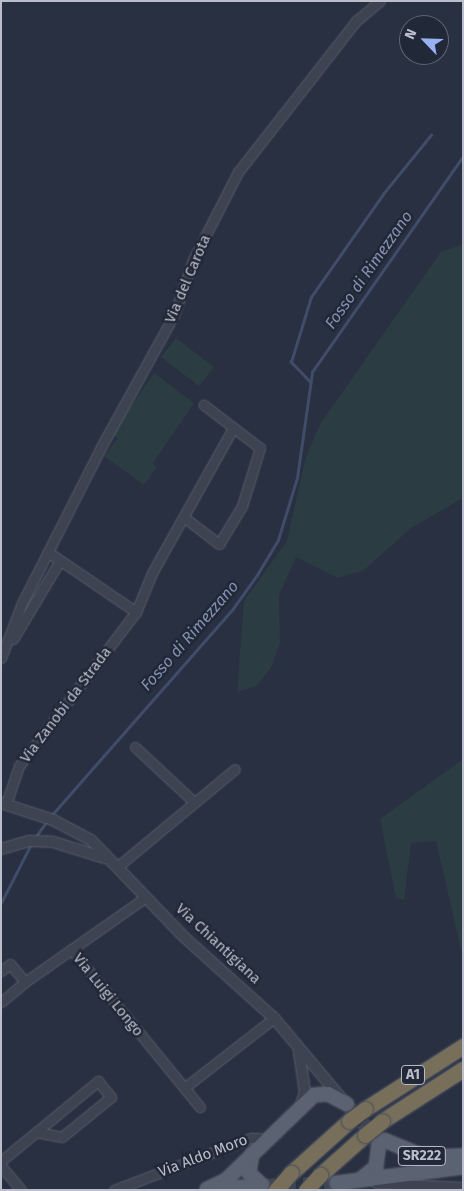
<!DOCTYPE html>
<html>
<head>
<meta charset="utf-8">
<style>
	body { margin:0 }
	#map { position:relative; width:464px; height:1191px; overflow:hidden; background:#293041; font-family:"Fira Sans",sans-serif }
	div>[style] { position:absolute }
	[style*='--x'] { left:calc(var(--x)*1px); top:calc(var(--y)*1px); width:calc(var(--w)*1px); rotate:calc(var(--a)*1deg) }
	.green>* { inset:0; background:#2b3d42 }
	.stream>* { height:2.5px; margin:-1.25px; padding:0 1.25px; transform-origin:1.25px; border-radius:1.25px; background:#404c69 }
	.primary-tunnel>* { height:14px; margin-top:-7px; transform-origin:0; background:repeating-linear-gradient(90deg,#3f4556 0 14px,transparent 0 21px) }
	.roads { filter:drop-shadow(0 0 1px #585e6b) drop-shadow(0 0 1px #585e6b) }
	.minor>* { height:9px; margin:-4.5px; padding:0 4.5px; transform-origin:4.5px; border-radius:4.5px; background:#3d4351 }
	.tertiary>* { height:10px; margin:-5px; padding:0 5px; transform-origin:5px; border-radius:5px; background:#3d4351 }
	.primary>* { height:14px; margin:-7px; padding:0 7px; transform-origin:7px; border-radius:7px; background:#5b6271 }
	.motorway>* { height:15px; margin:-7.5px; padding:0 7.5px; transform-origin:7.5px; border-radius:7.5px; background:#776f5a }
	.bridges { filter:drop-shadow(0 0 1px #444b58) drop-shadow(0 0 1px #444b58) }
	.motorway-bridge>* { height:15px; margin:-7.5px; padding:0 7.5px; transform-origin:7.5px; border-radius:7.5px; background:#776f5a }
	span { translate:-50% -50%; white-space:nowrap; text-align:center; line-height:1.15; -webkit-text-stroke:5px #212837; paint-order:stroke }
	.shield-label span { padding:1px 4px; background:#212837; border:1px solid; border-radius:4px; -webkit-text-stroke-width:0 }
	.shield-label { font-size:14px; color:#babfcb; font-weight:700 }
	.street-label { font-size:15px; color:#babfcb }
	.water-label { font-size:16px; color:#8491b0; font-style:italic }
	.frame { position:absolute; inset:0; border:2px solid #babfcb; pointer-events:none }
	.north { position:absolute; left:399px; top:15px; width:50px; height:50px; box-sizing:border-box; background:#212837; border:1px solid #5e6472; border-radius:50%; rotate:294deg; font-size:14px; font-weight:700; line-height:20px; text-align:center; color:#babfcb }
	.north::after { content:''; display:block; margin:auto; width:18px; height:22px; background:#98b1f2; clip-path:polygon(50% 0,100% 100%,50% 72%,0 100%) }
</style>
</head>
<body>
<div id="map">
	<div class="green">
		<div style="clip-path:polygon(463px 244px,463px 498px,411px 528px,364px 570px,338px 578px,296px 557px,279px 595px,280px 643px,271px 668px,256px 686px,237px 692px,244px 601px,287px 541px,305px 460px,320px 424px,441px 252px)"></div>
		<div style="clip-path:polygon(176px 338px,214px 367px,199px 386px,161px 357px)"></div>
		<div style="clip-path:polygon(154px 373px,194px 403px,153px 463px,157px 467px,144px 485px,104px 456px,118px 438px,112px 434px)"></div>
		<div style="clip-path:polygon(463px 759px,463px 958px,436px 841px,411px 843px,404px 900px,396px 898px,380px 819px)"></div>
	</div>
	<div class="stream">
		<div style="--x:310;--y:382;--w:28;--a:-134"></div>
		<div style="--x:291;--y:362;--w:68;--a:-72.9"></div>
		<div style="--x:311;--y:297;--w:126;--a:-55"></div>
		<div style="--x:383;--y:194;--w:76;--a:-50.9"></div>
		<div style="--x:50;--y:817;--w:276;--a:-48.7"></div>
		<div style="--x:232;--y:610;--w:43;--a:-54.5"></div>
		<div style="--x:257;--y:575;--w:41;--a:-59"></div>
		<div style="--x:278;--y:540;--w:65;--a:-73"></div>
		<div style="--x:297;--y:478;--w:107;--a:-81.9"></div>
		<div style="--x:312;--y:372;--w:264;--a:-55"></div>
		<div style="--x:34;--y:839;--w:22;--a:-54"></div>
		<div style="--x:1;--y:903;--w:66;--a:-63"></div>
	</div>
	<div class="primary-tunnel">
		<div style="--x:349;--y:1107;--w:43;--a:49.7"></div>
		<div style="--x:261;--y:1186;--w:76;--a:-2.3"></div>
	</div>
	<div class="roads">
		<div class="minor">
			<div style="--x:185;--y:518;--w:43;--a:37.4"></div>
			<div style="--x:219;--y:544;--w:44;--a:-58.8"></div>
			<div style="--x:242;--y:506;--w:61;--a:-72.8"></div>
			<div style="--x:260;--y:448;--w:71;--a:-142.5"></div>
			<div style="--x:48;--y:552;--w:107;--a:34.3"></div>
			<div style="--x:13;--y:639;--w:90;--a:-59.1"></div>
			<div style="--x:1;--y:658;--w:59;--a:-69.1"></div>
			<div style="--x:22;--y:603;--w:175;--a:-63.1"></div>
			<div style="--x:101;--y:447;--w:151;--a:-61.1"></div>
			<div style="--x:174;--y:315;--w:58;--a:-70.9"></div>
			<div style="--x:193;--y:260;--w:99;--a:-62.9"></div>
			<div style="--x:238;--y:172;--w:192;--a:-52"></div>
			<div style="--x:356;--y:21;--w:31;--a:-40"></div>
			<div style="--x:135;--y:747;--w:81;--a:43"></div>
			<div style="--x:6;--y:804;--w:40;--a:-71.1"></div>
			<div style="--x:19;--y:766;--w:193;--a:-52.8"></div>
			<div style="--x:136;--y:612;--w:42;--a:-67.7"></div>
			<div style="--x:152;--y:573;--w:166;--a:-60.8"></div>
			<div style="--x:117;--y:867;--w:153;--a:-39.7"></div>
			<div style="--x:71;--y:949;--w:204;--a:50.8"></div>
			<div style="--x:1;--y:971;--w:11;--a:-38"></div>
			<div style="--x:10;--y:964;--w:23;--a:50"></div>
			<div style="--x:25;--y:982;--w:31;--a:140"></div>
			<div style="--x:25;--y:982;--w:148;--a:-35.1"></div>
			<div style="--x:184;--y:1088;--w:114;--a:-37.9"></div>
			<div style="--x:1;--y:1161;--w:126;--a:-39.5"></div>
			<div style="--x:98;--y:1081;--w:21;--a:51"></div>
			<div style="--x:111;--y:1097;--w:63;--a:140.8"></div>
			<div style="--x:62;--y:1137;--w:25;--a:-169"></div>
			<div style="--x:1;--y:1166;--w:31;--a:50"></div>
			<div style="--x:376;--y:1183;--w:87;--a:2.6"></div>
			<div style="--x:114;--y:1190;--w:147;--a:-20.8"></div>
			<div style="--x:251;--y:1138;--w:7;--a:0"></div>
			<div style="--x:258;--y:1138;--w:5;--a:68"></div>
		</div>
		<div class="tertiary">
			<div style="--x:1;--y:803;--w:55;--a:18.1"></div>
			<div style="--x:53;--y:820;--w:43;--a:27.8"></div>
			<div style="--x:91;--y:840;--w:134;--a:46.2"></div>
			<div style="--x:184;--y:937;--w:121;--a:42"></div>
			<div style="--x:274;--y:1018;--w:106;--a:50"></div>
			<div style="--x:1;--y:849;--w:29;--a:-16"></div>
			<div style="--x:29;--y:841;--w:24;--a:2"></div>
			<div style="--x:53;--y:842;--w:54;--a:17.1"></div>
			<div style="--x:299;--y:1051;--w:41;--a:81.7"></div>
			<div style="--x:305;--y:1092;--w:17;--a:107"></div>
		</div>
		<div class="primary">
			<div style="--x:384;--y:1140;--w:44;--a:22.5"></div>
			<div style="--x:425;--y:1157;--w:38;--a:-2"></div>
			<div style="--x:252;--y:1154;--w:19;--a:99"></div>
			<div style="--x:249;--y:1173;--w:18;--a:43"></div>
			<div style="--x:361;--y:1179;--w:19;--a:-39"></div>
			<div style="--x:376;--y:1167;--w:23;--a:-83"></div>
			<div style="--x:337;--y:1183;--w:127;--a:-7.2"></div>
			<div style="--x:207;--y:1189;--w:21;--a:-25"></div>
			<div style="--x:226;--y:1180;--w:122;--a:-44"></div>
			<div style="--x:314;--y:1095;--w:14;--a:-4"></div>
			<div style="--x:328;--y:1094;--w:21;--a:28"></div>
			<div style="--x:215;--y:1189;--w:46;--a:-3.7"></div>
		</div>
		<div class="motorway">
			<div style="--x:365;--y:1109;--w:117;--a:-32.7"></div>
			<div style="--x:382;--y:1121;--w:96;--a:-32.7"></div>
			<div style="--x:291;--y:1173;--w:78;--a:-41.9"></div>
			<div style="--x:320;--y:1175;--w:60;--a:-41.6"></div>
		</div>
	</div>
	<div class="bridges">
		<div class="motorway-bridge">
			<div style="--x:349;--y:1121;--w:20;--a:-37"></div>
			<div style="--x:365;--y:1135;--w:22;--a:-39"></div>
			<div style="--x:276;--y:1190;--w:23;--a:-49"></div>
			<div style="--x:306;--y:1190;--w:21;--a:-47"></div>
		</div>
	</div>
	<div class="shield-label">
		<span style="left:413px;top:1075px">A1</span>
		<span style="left:422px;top:1156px">SR222</span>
	</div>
	<div class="street-label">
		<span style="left:188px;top:279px;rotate:-67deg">Via del Carota</span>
		<span style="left:66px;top:705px;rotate:-53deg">Via Zanobi da Strada</span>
		<span style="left:218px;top:944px;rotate:43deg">Via Chiantigiana</span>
		<span style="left:108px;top:995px;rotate:51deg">Via Luigi Longo</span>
		<span style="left:203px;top:1156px;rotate:-21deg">Via Aldo Moro</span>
	</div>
	<div class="water-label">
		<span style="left:369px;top:270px;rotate:-55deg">Fosso di Rimezzano</span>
		<span style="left:190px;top:636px;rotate:-49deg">Fosso di Rimezzano</span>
	</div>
	<div class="frame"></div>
	<div class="north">N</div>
</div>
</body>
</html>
